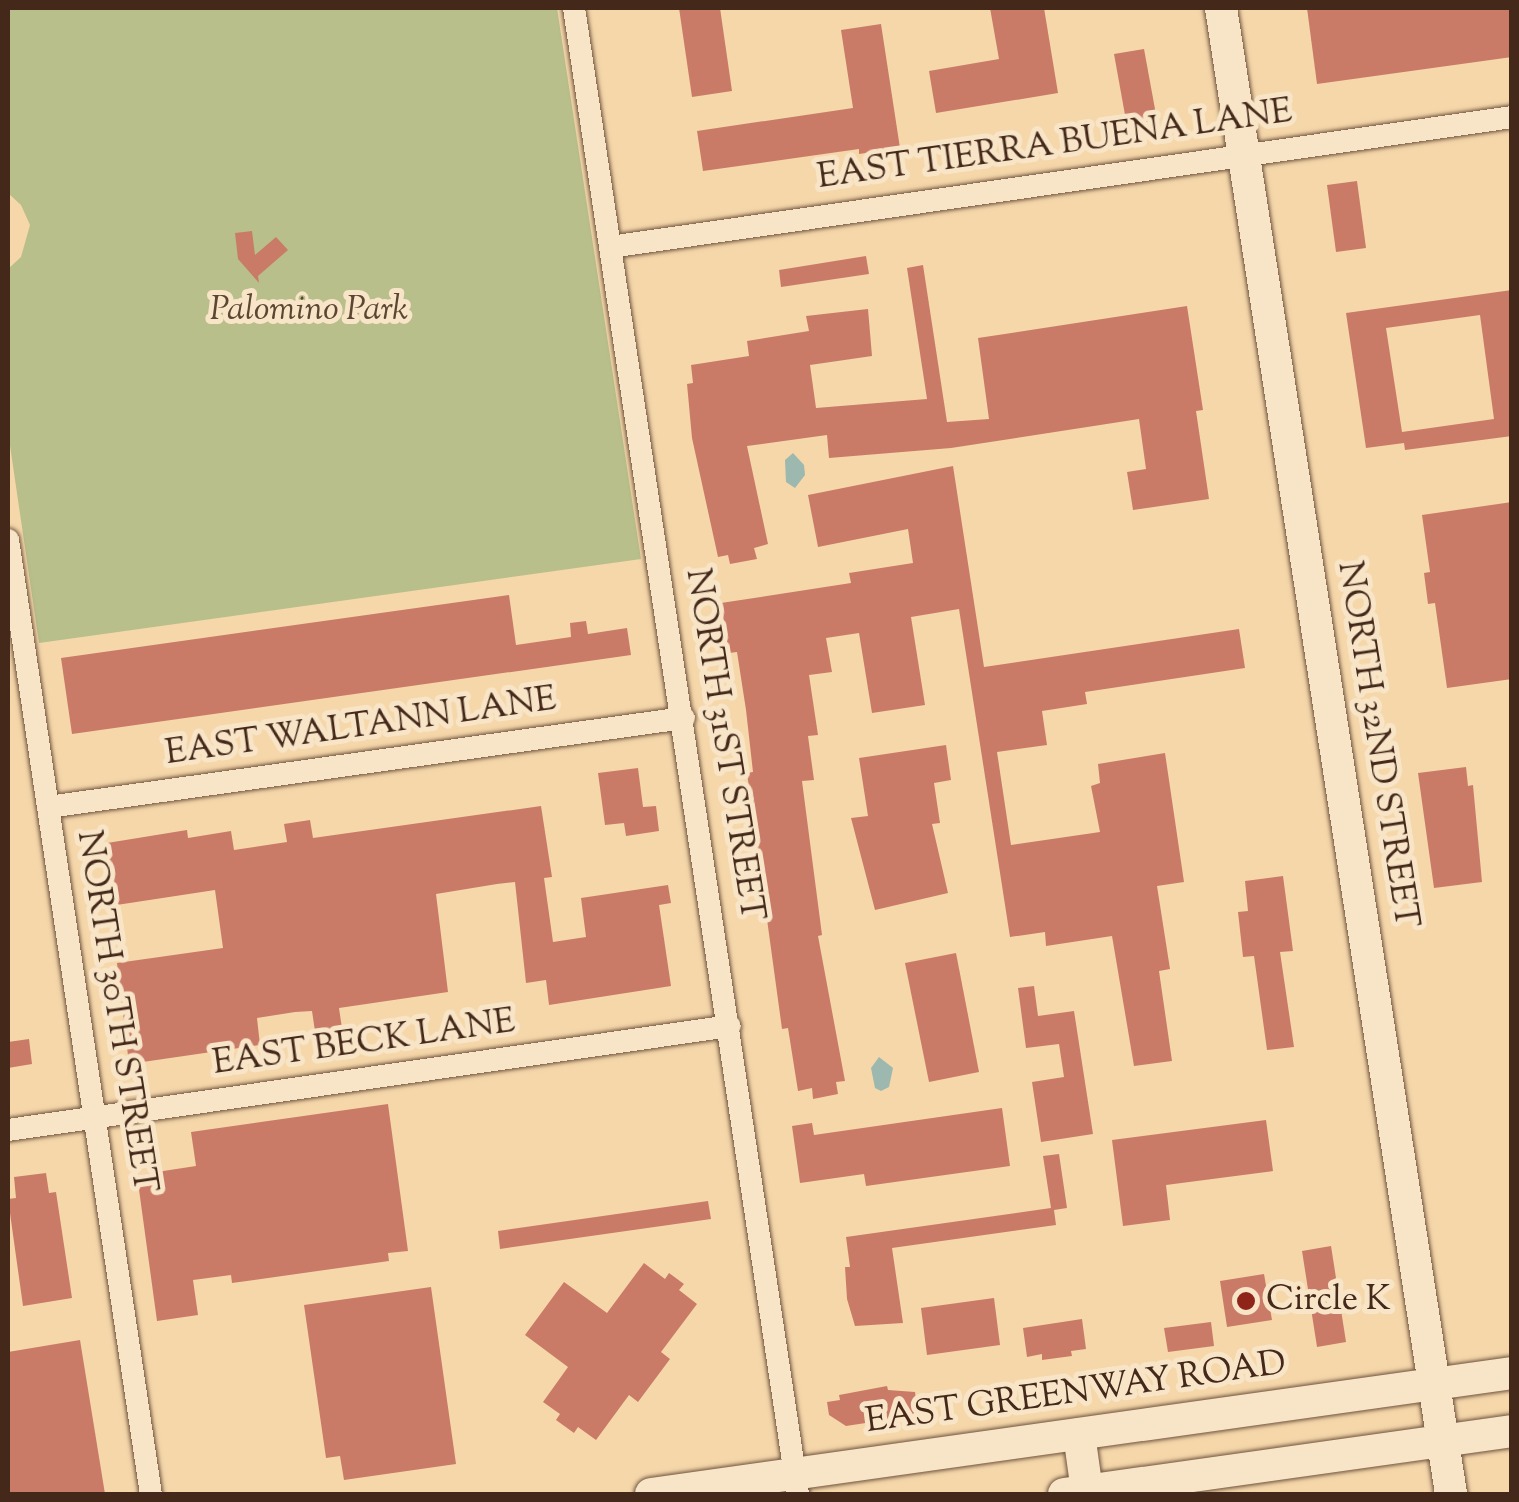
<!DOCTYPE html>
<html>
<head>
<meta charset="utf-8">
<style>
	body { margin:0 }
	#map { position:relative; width:1519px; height:1502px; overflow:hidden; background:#f5d7aa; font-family:"Sorts Mill Goudy",serif }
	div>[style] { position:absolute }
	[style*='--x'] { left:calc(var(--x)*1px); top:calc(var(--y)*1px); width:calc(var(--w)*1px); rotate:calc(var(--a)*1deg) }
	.green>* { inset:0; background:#b8bf8b }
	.water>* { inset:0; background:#9db8ae }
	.building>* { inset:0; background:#ca7b67 }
	.roads { filter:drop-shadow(0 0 2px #70543e) drop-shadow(0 0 2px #70543e) }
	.minor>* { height:22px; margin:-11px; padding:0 11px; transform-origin:11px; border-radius:11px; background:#f8e5c8 }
	.secondary>* { height:32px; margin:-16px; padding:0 16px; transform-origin:16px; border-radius:16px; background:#f8e5c8 }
	.dots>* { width:28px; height:28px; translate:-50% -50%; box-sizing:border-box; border:5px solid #f8e5c8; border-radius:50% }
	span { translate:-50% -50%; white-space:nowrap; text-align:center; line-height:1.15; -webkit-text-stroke:10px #f8e5c8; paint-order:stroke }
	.street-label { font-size:35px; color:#44291a }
	.park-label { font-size:35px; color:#5b4731; font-style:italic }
	.poi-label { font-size:35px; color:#44291a }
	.left { translate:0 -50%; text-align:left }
	.frame { position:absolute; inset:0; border:10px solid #44291a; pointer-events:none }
</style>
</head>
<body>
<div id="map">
	<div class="green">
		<div style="clip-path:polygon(8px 8px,557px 8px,641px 559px,39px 643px,8px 432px,8px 269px,21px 257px,30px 225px,21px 205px,8px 193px)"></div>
	</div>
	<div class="water">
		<div style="clip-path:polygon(793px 453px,804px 465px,805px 475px,795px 488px,786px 482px,785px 460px)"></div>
		<div style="clip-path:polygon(879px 1057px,893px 1068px,889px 1087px,881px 1091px,875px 1088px,871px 1068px)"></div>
	</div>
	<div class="building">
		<div style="clip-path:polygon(679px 8px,720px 8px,732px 91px,692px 97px)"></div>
		<div style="clip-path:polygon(990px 8px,1044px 8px,1058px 93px,936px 113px,929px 71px,999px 59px)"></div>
		<div style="clip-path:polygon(1307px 8px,1512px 8px,1512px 57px,1317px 84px)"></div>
		<div style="clip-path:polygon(881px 24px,900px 148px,859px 154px,859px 149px,703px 171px,697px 131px,853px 108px,841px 30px)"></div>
		<div style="clip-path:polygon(1144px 49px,1157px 120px,1127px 126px,1114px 54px)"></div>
		<div style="clip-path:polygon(1357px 181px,1366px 248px,1336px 252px,1327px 185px)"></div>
		<div style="clip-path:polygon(252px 231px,255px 255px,276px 237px,288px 250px,258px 276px,259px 283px,238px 259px,235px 233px)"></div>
		<div style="clip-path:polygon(866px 256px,869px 274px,781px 287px,779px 270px)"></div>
		<div style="clip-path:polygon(923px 265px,947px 422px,989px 419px,978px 338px,1187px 306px,1203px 410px,1196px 411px,1209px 499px,1133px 510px,1127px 472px,1146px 469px,1139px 419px,951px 448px,829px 458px,827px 435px,747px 446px,768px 544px,754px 548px,757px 559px,730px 564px,728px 555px,718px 557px,692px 438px,687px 384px,693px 383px,691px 365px,749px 356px,747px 341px,809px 331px,806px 316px,868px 309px,872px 356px,810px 365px,816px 408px,927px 399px,907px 268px)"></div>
		<div style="clip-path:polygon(evenodd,1512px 290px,1512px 436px,1405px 450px,1404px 443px,1366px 448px,1346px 313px,1512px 290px,1480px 315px,1494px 419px,1402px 432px,1386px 328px,1480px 315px)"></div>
		<div style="clip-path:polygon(953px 466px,984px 667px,1239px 629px,1245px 668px,1085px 692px,1087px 704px,1042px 711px,1047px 745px,997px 752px,1011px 845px,1100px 832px,1091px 786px,1100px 783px,1098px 764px,1165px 753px,1184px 882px,1157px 886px,1170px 969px,1159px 971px,1172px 1061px,1134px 1066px,1112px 936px,1046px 946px,1045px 932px,1010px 937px,959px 609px,911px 617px,925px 705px,872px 713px,859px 633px,826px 638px,832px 672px,809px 675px,818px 735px,808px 736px,814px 780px,802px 781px,822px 935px,818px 936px,845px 1081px,836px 1082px,838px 1094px,813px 1099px,812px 1088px,798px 1091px,788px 1028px,782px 1029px,747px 773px,753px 772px,746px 710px,737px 652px,729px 653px,721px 603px,851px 583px,849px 573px,913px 563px,908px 529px,818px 547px,808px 495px)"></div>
		<div style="clip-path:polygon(1512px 502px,1512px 679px,1447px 688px,1435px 603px,1428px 604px,1424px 573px,1430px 572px,1422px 515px)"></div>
		<div style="clip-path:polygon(509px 595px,516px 645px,571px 637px,570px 623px,586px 621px,588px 634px,627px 628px,631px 655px,72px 734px,61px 658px)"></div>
		<div style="clip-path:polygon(946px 745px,951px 780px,934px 783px,940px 823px,932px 824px,948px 893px,875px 910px,851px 818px,868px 816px,859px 758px)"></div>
		<div style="clip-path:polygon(1466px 767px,1468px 786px,1473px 785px,1482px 882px,1434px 888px,1418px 773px)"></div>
		<div style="clip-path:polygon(638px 768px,643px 807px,656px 806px,659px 831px,626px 836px,624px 823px,605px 825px,598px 773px)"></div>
		<div style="clip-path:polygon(541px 806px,552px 877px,544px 878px,553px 942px,586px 937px,581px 898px,668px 885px,671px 903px,659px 905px,671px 986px,549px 1005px,546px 980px,526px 983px,515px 882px,497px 884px,436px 894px,448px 992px,339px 1008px,343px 1035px,316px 1038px,312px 1011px,295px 1012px,257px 1018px,260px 1045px,129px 1064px,117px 963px,223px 948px,215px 890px,110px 906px,101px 844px,187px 830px,188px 838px,231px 831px,234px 850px,287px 842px,284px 824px,310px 820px,313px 838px)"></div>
		<div style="clip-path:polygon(1283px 876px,1293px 951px,1280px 952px,1294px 1047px,1267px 1050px,1254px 956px,1243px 957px,1238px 912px,1248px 911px,1245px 881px)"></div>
		<div style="clip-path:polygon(956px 953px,979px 1072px,929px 1082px,905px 963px)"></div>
		<div style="clip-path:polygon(1034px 986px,1038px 1016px,1074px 1011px,1093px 1134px,1041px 1142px,1032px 1082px,1064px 1077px,1059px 1044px,1026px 1048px,1018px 988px)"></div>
		<div style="clip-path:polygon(29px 1039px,32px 1064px,8px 1068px,8px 1042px)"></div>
		<div style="clip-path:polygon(388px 1104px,408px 1251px,388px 1253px,389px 1261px,232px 1283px,231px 1275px,193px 1280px,198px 1315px,157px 1321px,137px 1175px,196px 1166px,191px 1132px)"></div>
		<div style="clip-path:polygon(1002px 1108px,1010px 1166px,866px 1186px,864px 1174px,800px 1183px,792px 1126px,812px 1123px,814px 1135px)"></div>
		<div style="clip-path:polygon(1266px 1120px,1273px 1171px,1166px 1185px,1170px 1220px,1123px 1226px,1112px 1140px)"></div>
		<div style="clip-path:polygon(1059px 1154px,1067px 1208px,1054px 1210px,1056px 1225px,892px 1248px,903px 1323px,855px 1326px,847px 1299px,845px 1267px,850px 1267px,846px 1237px,1051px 1208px,1043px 1156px)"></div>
		<div style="clip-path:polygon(46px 1173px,49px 1193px,56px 1192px,72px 1298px,23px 1306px,8px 1199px,16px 1198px,14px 1177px)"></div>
		<div style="clip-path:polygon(708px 1201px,711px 1219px,500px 1249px,498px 1231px)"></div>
		<div style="clip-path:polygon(1331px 1246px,1346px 1342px,1317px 1347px,1302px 1251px)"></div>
		<div style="clip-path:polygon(644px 1263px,665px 1279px,669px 1273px,684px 1284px,679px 1290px,697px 1304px,661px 1352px,670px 1359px,638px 1402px,629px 1395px,596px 1440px,578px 1427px,574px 1433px,556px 1420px,560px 1414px,543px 1402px,568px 1367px,525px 1335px,564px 1282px,607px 1313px)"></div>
		<div style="clip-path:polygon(1264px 1274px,1272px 1320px,1227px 1327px,1220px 1281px)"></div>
		<div style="clip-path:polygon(431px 1287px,456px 1464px,344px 1480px,340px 1456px,326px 1458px,304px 1305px)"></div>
		<div style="clip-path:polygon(994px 1298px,1000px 1345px,927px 1355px,921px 1308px)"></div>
		<div style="clip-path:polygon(1082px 1319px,1086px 1349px,1071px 1351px,1072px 1356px,1042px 1360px,1042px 1354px,1027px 1357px,1023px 1328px)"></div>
		<div style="clip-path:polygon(1211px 1322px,1214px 1346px,1168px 1352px,1164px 1328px)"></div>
		<div style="clip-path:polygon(80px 1340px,105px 1494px,8px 1494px,8px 1352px)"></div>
		<div style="clip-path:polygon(887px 1386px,888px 1390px,915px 1392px,918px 1415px,846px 1426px,829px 1415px,827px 1402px,840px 1400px,839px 1395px)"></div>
	</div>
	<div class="roads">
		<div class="minor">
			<div style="--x:574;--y:8;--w:1503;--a:81.43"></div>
			<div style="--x:610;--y:247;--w:911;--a:-8.2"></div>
			<div style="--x:8;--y:540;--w:965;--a:81.48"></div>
			<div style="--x:48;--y:807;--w:642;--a:-7.97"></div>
			<div style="--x:8;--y:1130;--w:729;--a:-8.2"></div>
		</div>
		<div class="secondary">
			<div style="--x:1221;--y:8;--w:1504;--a:81.2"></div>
			<div style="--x:1079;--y:1434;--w:58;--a:82"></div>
			<div style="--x:651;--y:1494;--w:869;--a:-8"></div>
			<div style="--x:1064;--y:1494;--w:452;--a:-8"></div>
		</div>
	</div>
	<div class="dots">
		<div style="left:1246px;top:1301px;background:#8f2418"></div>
	</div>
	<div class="street-label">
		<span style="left:1055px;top:146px;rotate:-8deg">EAST TIERRA BUENA LANE</span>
		<span style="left:361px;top:728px;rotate:-8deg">EAST WALTANN LANE</span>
		<span style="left:723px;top:745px;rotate:81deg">NORTH 31ST STREET</span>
		<span style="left:1376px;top:745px;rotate:81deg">NORTH 32ND STREET</span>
		<span style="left:115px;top:1012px;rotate:81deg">NORTH 30TH STREET</span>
		<span style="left:364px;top:1044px;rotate:-8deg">EAST BECK LANE</span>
		<span style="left:1076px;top:1394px;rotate:-8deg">EAST GREENWAY ROAD</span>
	</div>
	<div class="park-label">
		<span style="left:309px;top:311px">Palomino Park</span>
	</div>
	<div class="poi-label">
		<span class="left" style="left:1266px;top:1301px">Circle K</span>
	</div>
	<div class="frame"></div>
</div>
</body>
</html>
